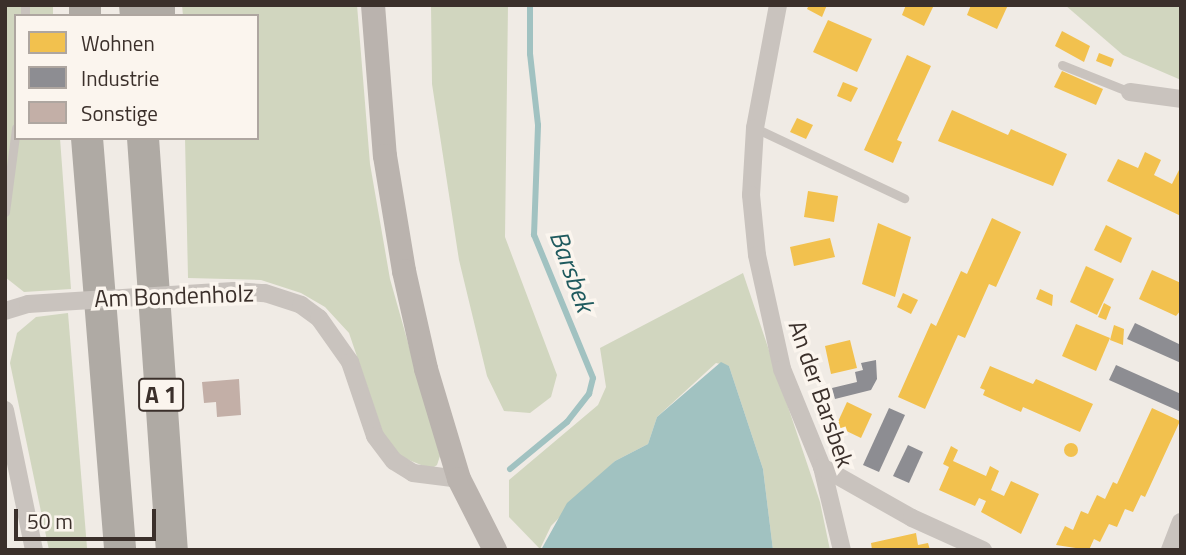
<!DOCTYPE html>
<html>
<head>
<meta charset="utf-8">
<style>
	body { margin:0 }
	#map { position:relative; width:1186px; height:555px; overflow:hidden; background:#f0ebe5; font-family:"Titillium Web",sans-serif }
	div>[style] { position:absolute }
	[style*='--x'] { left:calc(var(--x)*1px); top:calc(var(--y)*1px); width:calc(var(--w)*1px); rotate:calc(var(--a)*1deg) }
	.green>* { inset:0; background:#d1d6bf }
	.water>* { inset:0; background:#a1c2c1 }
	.homes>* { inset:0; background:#f2c14e }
	.round { border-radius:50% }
	.industry>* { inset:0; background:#8d8d92 }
	.stream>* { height:6px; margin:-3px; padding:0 3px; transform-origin:3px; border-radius:3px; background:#a1c2c1 }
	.building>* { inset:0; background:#c3afa7 }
	.service>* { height:9px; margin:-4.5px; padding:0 4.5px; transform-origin:4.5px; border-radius:4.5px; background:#c9c3be }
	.minor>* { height:18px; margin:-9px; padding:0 9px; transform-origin:9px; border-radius:9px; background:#c9c3be }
	.secondary>* { height:24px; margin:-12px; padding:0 12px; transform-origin:12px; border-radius:12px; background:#bab3ae }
	.motorway>* { height:32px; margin:-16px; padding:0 16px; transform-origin:16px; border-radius:16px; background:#afaaa4 }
	.minor-bridge>* { height:18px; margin:-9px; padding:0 9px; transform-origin:9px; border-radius:9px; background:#c9c3be }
	span { translate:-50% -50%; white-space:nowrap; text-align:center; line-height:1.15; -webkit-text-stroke:7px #fbf5ee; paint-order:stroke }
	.shield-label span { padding:2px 5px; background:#fbf5ee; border:2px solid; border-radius:5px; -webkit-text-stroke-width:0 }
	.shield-label { font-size:23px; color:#3b302b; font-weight:700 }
	.street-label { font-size:24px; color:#3b302b }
	.water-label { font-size:26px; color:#1f5a5e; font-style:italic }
	.frame { position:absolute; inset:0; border:7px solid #3b302b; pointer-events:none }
	.legend { position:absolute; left:14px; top:14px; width:245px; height:126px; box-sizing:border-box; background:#fbf5ee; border:2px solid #aea6a0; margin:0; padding:9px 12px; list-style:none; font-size:21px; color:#3b302b }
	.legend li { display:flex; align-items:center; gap:14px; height:35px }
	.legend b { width:35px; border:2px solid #aea6a0 }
	.scale { position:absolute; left:14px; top:509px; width:142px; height:32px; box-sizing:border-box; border:4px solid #3b302b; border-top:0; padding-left:9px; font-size:21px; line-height:24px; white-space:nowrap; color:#3b302b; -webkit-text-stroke:5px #fbf5ee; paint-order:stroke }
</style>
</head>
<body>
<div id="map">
	<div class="green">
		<div style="clip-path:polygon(5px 5px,53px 5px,53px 16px,16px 16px,16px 138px,60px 138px,71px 289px,24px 292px,5px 277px)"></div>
		<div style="clip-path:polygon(182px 5px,357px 5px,370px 164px,390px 279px,440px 456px,437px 465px,431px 469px,399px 456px,383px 433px,349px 333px,325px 307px,301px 293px,261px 280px,188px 278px,185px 138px,257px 138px,257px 16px,183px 16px)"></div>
		<div style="clip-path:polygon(431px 5px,508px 5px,505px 237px,557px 375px,551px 397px,530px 413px,504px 411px,487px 376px,459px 260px,432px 84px)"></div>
		<div style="clip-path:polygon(1065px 5px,1181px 5px,1181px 80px,1123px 55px)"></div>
		<div style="clip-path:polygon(743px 273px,820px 502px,830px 550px,773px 550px,763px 469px,729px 366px,716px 363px,657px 417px,648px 444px,615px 461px,551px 526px,540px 549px,509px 517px,509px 480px,598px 405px,606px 387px,600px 348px)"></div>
		<div style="clip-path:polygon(68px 313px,87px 548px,87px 550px,49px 550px,10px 363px,17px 333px,36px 317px)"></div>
	</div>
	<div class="water">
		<div style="clip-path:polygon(721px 362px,729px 366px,763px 469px,773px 550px,541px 550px,567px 503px,615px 461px,648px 444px,657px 417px)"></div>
	</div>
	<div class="homes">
		<div style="clip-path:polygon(809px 5px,827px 5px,822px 17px,807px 9px)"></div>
		<div style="clip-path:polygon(906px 5px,934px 5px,924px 26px,902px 15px)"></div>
		<div style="clip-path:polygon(971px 5px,1008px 5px,997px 29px,967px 15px)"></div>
		<div style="clip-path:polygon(828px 20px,872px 39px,857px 72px,813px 52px)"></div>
		<div style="clip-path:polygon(1062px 31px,1090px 46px,1084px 62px,1055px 46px)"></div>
		<div style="clip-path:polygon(1099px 53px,1114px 59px,1111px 67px,1096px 61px)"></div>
		<div style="clip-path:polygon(907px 55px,931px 66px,897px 140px,902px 142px,893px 163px,864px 150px)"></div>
		<div style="clip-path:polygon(1062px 71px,1103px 89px,1096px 105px,1054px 87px)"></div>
		<div style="clip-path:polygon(843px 82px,858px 88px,851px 102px,837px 96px)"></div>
		<div style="clip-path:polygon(952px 110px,1008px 135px,1011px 129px,1067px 154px,1053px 186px,938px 141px)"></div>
		<div style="clip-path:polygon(797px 118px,813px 125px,806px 139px,790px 132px)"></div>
		<div style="clip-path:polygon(1145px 152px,1161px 160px,1154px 175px,1172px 184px,1181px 166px,1181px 216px,1107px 181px,1118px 159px,1138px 168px)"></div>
		<div style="clip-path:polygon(808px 191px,838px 196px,834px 222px,804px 217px)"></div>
		<div style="clip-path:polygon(992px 218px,1021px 232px,996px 287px,989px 284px,965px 338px,958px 335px,925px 409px,898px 397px,931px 323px,936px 326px,961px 271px,967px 274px)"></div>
		<div style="clip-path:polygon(878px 223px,911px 237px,895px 297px,862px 284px)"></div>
		<div style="clip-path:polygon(1106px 225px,1132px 238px,1121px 263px,1094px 250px)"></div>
		<div style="clip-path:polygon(830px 238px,835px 257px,794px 266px,790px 247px)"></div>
		<div style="clip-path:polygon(1086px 266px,1114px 279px,1097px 315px,1070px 302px)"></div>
		<div style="clip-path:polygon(1152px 270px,1181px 283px,1181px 310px,1176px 316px,1139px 299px)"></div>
		<div style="clip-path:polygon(1040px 289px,1053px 295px,1052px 306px,1036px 299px)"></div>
		<div style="clip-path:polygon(903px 293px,918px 300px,911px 314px,897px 307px)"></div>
		<div style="clip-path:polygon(1104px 303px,1111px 307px,1106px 320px,1098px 317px)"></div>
		<div style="clip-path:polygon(1076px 324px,1110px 338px,1096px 371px,1062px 356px)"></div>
		<div style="clip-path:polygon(1114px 325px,1124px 329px,1123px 345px,1110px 340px)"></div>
		<div style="clip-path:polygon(850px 340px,857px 368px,831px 374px,825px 346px)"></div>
		<div style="clip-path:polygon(990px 366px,1033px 384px,1036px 379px,1093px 404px,1080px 432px,1023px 407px,1021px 412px,983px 395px,985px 390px,980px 388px)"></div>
		<div style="clip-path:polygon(847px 402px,872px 414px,861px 438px,836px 426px)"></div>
		<div style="clip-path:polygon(1152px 408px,1180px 421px,1145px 497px,1141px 495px,1133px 512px,1125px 509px,1117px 527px,1109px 524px,1100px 542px,1094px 539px,1089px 550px,1056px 545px,1065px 526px,1073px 530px,1081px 511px,1088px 514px,1097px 495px,1105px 499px,1113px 482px,1117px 484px)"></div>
		<div class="round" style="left:1064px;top:443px;width:14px;height:14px"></div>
		<div style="clip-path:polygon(951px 446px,958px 450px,953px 461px,986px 476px,990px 466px,999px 471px,991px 490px,1004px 496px,1011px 481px,1039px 494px,1021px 534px,981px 512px,986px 501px,979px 498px,975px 506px,939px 490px,949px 467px,943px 464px)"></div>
		<div style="clip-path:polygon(916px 533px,918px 545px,928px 543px,930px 550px,872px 550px,871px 543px)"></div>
	</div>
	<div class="industry">
		<div style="clip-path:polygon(1135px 323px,1181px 345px,1181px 363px,1127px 339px)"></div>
		<div style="clip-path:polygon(876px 360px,877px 379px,871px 390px,835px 399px,832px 388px,857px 382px,855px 372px,863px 370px,861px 363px)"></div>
		<div style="clip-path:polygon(1116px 365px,1181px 394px,1181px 412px,1109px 380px)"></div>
		<div style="clip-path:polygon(889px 408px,905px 415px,879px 472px,863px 465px)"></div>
		<div style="clip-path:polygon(908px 445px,923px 452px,909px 483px,893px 476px)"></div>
	</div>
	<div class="stream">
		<div style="--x:510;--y:469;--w:74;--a:-39.5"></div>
		<div style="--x:567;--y:422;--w:36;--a:-52"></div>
		<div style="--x:589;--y:394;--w:16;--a:-76"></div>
		<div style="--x:593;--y:378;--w:155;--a:-112.4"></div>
		<div style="--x:534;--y:235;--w:110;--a:-87.9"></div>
		<div style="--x:538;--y:125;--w:71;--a:-96.4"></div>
		<div style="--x:530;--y:54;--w:49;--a:-90"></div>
	</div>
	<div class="building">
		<div style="clip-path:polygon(239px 379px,241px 415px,217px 417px,216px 402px,204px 403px,202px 382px)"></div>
	</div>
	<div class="service">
		<div style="--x:25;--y:16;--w:11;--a:-90"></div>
		<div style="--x:1062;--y:65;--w:73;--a:21.7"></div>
		<div style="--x:755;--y:128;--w:165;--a:25.2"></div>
		<div style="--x:5;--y:212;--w:85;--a:-82.5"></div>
	</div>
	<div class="minor">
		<div style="--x:778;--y:5;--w:125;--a:100.6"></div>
		<div style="--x:755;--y:128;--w:67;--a:93.4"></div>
		<div style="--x:751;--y:195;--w:60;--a:84.3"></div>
		<div style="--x:757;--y:255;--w:117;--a:77.6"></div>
		<div style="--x:782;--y:369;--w:106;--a:67.8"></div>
		<div style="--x:822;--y:467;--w:85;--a:76.5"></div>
		<div style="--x:1130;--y:92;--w:51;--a:7.8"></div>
		<div style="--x:234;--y:291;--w:31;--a:4"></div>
		<div style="--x:265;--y:293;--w:38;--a:18"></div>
		<div style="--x:301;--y:305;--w:22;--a:36"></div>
		<div style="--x:319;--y:318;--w:54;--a:54.8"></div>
		<div style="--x:350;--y:362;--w:78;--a:71.3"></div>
		<div style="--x:375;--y:436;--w:31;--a:53"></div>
		<div style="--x:394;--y:461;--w:22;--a:32"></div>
		<div style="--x:413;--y:473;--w:46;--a:7.4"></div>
		<div style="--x:5;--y:311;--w:24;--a:-17"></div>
		<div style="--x:5;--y:410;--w:143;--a:78.3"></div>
		<div style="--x:822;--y:467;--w:103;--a:29.5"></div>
		<div style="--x:912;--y:518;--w:78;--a:24.3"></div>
		<div style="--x:1170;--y:550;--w:30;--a:-69"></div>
	</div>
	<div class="secondary">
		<div style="--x:373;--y:5;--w:151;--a:85.5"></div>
		<div style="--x:385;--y:156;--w:117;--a:80.6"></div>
		<div style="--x:404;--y:271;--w:100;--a:77.3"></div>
		<div style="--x:426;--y:369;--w:115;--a:73.3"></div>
		<div style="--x:459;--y:479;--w:80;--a:63.1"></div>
	</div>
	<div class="motorway">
		<div style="--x:85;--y:5;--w:11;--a:90"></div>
		<div style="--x:135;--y:5;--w:11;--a:85"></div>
		<div style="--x:159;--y:16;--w:11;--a:-90"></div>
		<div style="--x:87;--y:138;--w:413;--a:85.4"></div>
		<div style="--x:143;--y:138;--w:413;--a:86"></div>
	</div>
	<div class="minor-bridge">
		<div style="--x:28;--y:304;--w:206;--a:-3.6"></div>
	</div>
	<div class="shield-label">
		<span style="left:161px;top:395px">A 1</span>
	</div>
	<div class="street-label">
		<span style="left:174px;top:296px;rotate:-2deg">Am Bondenholz</span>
		<span style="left:821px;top:394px;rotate:71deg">An der Barsbek</span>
	</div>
	<div class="water-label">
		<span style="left:572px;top:271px;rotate:70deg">Barsbek</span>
	</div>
	<div class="frame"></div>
	<ul class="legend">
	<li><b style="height:19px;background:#f2c14e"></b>Wohnen</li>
	<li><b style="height:19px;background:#8d8d92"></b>Industrie</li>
	<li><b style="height:19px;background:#c3afa7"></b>Sonstige</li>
	</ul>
	<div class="scale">50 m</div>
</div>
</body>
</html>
